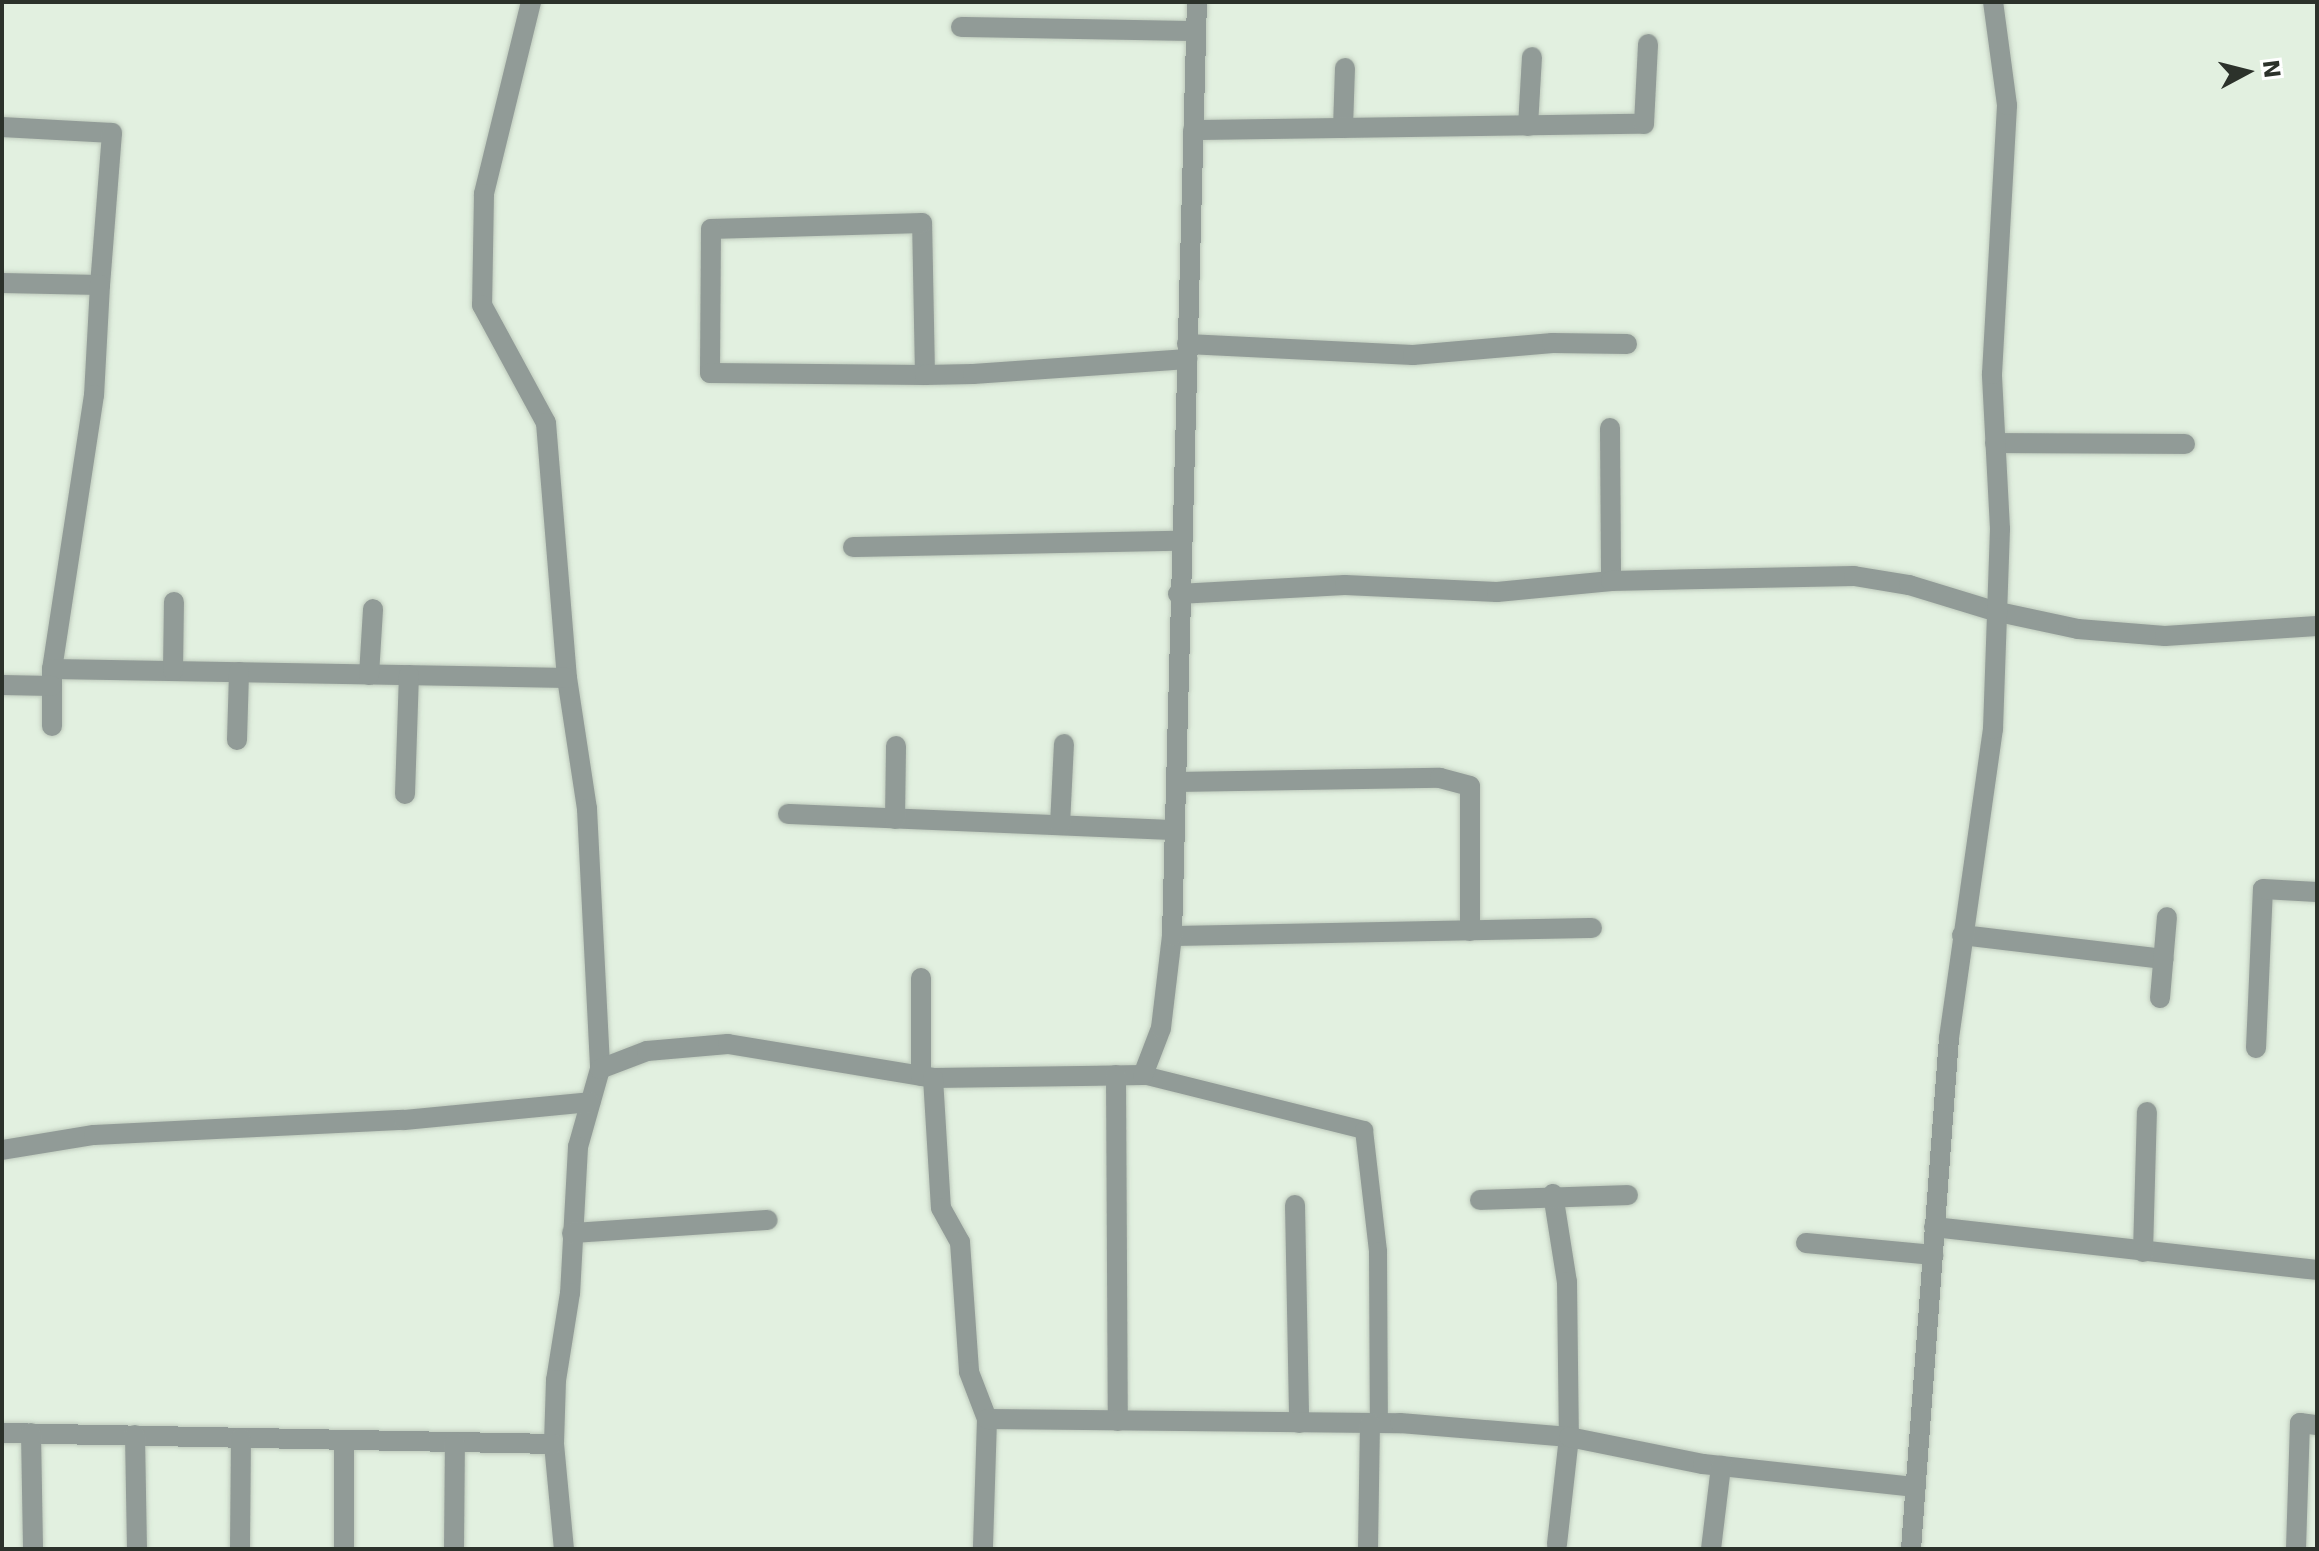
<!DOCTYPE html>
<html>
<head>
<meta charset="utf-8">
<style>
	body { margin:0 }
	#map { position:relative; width:2319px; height:1551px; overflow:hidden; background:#e2f0e0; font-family:"DejaVu Sans",sans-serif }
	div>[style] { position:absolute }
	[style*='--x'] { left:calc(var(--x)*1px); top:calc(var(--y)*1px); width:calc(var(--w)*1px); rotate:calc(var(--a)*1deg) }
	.roads { filter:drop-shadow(0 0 2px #becabc) drop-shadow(0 0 2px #becabc) }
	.service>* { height:18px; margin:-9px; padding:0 9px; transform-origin:9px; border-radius:9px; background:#919b97 }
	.minor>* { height:20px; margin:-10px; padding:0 10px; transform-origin:10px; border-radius:10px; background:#919b97 }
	span { translate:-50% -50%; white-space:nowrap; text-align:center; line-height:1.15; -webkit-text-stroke:6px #fff; paint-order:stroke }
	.frame { position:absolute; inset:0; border:4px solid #2c322b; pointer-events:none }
	.north { position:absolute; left:2207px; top:32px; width:80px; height:80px; -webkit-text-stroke:6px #fff; paint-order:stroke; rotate:83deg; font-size:22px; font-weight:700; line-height:32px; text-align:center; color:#2c322b }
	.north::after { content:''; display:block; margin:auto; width:28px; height:36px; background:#2c322b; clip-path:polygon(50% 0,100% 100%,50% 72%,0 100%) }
</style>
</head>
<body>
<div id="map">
	<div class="roads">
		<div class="service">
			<div style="--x:1143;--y:1075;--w:228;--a:14"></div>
			<div style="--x:1364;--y:1130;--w:122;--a:83.4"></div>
			<div style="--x:1378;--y:1251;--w:172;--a:89.7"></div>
		</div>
		<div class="minor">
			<div style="--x:531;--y:2;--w:198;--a:103.8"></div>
			<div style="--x:484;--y:194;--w:111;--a:91"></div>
			<div style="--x:482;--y:305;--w:134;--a:61.5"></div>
			<div style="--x:546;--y:423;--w:256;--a:85.3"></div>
			<div style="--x:567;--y:678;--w:133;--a:81.3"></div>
			<div style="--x:587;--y:809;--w:260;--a:87.1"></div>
			<div style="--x:600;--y:1069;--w:81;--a:105.8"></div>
			<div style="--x:578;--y:1147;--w:146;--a:93.1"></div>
			<div style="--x:570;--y:1293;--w:88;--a:99.1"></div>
			<div style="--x:556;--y:1380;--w:64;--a:91.8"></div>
			<div style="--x:554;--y:1444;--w:105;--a:84.6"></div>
			<div style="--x:961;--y:27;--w:234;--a:1"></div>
			<div style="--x:1528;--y:126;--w:69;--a:-86.7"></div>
			<div style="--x:2;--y:127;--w:110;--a:3.1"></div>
			<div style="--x:112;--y:133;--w:152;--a:94.5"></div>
			<div style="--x:1343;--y:128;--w:60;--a:-88.1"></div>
			<div style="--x:1193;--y:130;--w:451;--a:-0.8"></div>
			<div style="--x:1644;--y:124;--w:80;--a:-87.1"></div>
			<div style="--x:2;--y:283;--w:98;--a:1.2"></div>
			<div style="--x:100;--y:285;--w:110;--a:93.1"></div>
			<div style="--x:94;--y:395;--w:277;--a:98.7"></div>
			<div style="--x:52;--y:669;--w:57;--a:90"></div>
			<div style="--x:1187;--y:344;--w:226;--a:2.8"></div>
			<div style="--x:1413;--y:355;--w:140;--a:-4.9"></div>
			<div style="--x:1552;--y:343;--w:75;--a:0.8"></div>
			<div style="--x:925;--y:375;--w:152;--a:-91.1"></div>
			<div style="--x:922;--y:223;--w:211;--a:178.4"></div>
			<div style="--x:711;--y:229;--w:144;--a:90.4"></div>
			<div style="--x:710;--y:373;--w:215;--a:0.5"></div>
			<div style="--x:925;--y:375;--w:48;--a:-1.2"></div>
			<div style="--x:973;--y:374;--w:215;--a:-4"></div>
			<div style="--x:1610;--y:428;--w:153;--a:89.6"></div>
			<div style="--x:1995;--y:443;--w:190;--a:0.3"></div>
			<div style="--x:853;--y:547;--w:327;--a:-1.1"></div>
			<div style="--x:1178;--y:594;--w:167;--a:-3.1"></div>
			<div style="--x:1345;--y:585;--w:152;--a:2.6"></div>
			<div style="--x:1497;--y:592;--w:115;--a:-5.5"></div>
			<div style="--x:1611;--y:581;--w:243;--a:-1.2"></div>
			<div style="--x:1854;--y:576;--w:56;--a:9.3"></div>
			<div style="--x:1909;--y:585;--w:89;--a:17"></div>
			<div style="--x:1994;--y:611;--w:86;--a:12.1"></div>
			<div style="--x:2078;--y:629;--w:87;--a:4.6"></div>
			<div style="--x:2165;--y:636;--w:152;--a:-3.8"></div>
			<div style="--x:52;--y:669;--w:515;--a:1"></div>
			<div style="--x:173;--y:671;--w:69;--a:-89.2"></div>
			<div style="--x:369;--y:675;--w:66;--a:-86.5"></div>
			<div style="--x:2;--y:685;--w:50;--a:1.1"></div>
			<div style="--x:237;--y:740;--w:68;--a:-88.3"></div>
			<div style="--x:1176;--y:782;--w:264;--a:-0.9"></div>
			<div style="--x:1440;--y:778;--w:31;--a:15"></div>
			<div style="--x:1470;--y:786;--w:145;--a:90"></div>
			<div style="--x:405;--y:794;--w:119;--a:-88.1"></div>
			<div style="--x:788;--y:814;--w:386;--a:2.4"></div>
			<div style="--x:895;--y:819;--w:73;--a:-89.2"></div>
			<div style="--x:1060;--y:825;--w:81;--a:-87.2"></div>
			<div style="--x:1962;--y:935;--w:203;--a:6.8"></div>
			<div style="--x:1172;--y:936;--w:420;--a:-1.1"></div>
			<div style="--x:2160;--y:998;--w:81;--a:-85.1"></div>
			<div style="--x:2256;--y:1048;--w:159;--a:-87.5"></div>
			<div style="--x:2263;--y:889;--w:54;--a:3.2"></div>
			<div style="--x:600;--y:1069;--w:50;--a:-21"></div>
			<div style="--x:647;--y:1051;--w:81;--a:-4.9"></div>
			<div style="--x:728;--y:1044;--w:208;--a:9.4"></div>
			<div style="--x:933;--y:1078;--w:210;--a:-0.8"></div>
			<div style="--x:1143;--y:1075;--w:50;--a:-69"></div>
			<div style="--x:1161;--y:1028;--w:93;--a:-83.2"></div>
			<div style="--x:1172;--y:936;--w:934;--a:-88.47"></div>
			<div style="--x:1116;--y:1075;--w:346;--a:89.7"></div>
			<div style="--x:921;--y:1076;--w:98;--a:-90"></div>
			<div style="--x:933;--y:1078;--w:130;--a:86.5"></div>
			<div style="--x:941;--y:1208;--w:39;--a:61"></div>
			<div style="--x:960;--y:1242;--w:130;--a:86"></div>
			<div style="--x:969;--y:1372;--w:50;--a:69"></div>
			<div style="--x:987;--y:1419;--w:130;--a:91.8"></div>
			<div style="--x:2;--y:1150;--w:93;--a:-9.3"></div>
			<div style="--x:94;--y:1135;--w:310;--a:-2.8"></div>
			<div style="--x:404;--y:1120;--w:187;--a:-5.5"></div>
			<div style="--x:1553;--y:1194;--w:89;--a:81"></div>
			<div style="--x:1567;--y:1282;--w:155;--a:89.3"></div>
			<div style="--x:1569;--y:1437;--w:108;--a:96.4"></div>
			<div style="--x:1480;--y:1200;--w:148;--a:-1.9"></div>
			<div style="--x:1295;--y:1205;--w:218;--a:88.9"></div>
			<div style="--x:1934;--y:1227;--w:385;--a:6.4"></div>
			<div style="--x:572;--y:1233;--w:196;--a:-3.8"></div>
			<div style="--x:1806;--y:1243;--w:128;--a:5.4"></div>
			<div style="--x:2143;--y:1252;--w:140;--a:-88.4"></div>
			<div style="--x:987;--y:1419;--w:413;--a:0.6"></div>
			<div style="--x:1400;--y:1423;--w:170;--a:4.7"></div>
			<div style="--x:1569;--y:1437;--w:137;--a:11.4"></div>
			<div style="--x:1703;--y:1464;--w:214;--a:6.2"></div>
			<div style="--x:2;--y:1433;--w:552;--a:1.14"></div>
			<div style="--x:31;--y:1433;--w:116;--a:89"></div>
			<div style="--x:135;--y:1435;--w:114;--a:89"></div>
			<div style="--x:344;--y:1440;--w:109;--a:90"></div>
			<div style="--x:240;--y:1549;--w:111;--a:-89.5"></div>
			<div style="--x:454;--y:1549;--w:107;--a:-89.5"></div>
			<div style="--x:1368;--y:1549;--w:126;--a:-89.1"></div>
			<div style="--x:1711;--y:1549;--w:84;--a:-83.1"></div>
			<div style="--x:1911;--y:1549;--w:512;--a:-85.75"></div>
			<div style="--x:1949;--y:1038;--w:312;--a:-81.9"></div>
			<div style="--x:1993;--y:729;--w:200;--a:-88"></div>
			<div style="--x:2000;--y:529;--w:155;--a:-93"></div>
			<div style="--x:1992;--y:374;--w:269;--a:-86.8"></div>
			<div style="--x:2007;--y:105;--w:104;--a:-97.7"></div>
			<div style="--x:2296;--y:1549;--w:126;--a:-88.2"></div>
			<div style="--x:2300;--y:1423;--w:17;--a:7"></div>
		</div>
	</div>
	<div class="frame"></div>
	<div class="north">N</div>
</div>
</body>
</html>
